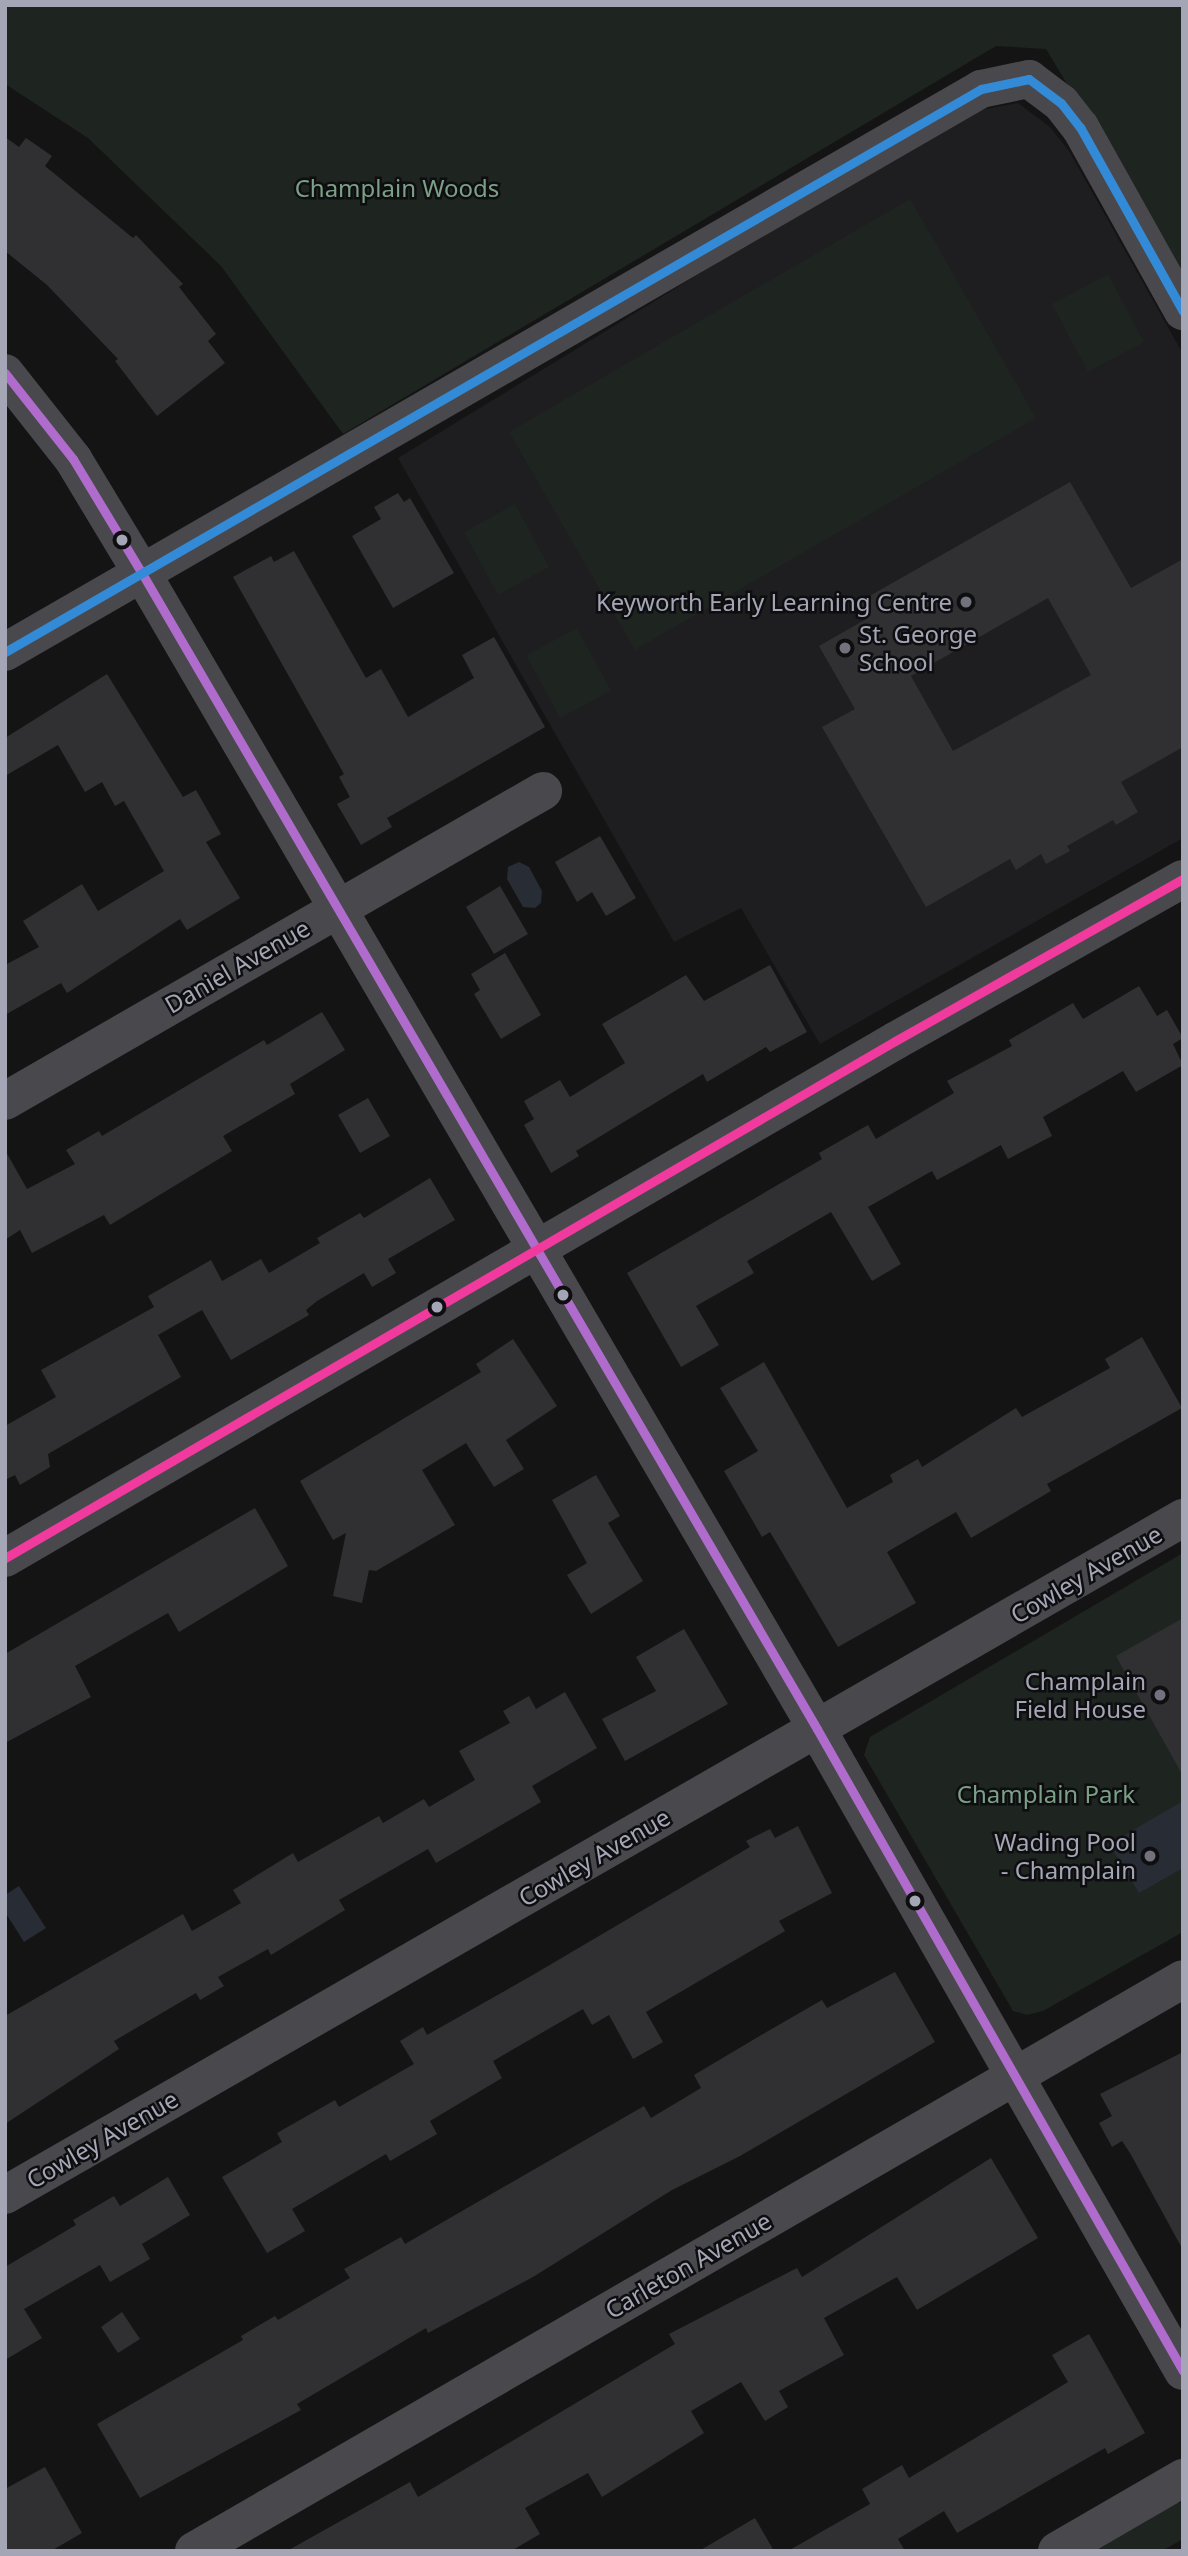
<!DOCTYPE html>
<html>
<head>
<meta charset="utf-8">
<style>
	body { margin:0 }
	#map { position:relative; width:1188px; height:2556px; overflow:hidden; background:#141414; font-family:"Noto Sans",sans-serif }
	div>[style] { position:absolute }
	[style*='--x'] { left:calc(var(--x)*1px); top:calc(var(--y)*1px); width:calc(var(--w)*1px); rotate:calc(var(--a)*1deg) }
	.built>* { inset:0; background:#1e1e20 }
	.green>* { inset:0; background:#1e2420 }
	.water>* { inset:0; background:#272c35 }
	.building>* { inset:0; background:#303032 }
	.minor>* { height:38px; margin:-19px; padding:0 19px; transform-origin:19px; border-radius:19px; background:#48484d }
	.bus-1>* { height:9px; margin:-4.5px; padding:0 4.5px; transform-origin:4.5px; border-radius:4.5px; background:#b06ccc }
	.bus-2>* { height:9px; margin:-4.5px; padding:0 4.5px; transform-origin:4.5px; border-radius:4.5px; background:#f13a9d }
	.bus-3>* { height:9px; margin:-4.5px; padding:0 4.5px; transform-origin:4.5px; border-radius:4.5px; background:#338bd7 }
	.dots>* { width:19px; height:19px; translate:-50% -50%; box-sizing:border-box; border:4px solid #0e0e10; border-radius:50% }
	span { translate:-50% -50%; white-space:nowrap; text-align:center; line-height:1.15; -webkit-text-stroke:5px #0e0e10; paint-order:stroke }
	.park-label { font-size:24px; color:#7ba087 }
	.poi-label { font-size:24px; color:#a4a5b5 }
	.right { translate:-100% -50%; text-align:right }
	.left { translate:0 -50%; text-align:left }
	.street-label { font-size:24px; color:#a4a5b5 }
	.frame { position:absolute; inset:0; border:7px solid #a4a5b5; pointer-events:none }
</style>
</head>
<body>
<div id="map">
	<div class="built">
		<div style="clip-path:polygon(1018px 103px,1050px 127px,1069px 151px,1183px 354px,1183px 838px,820px 1044px,741px 908px,674px 942px,398px 458px,941px 126px,970px 112px)"></div>
	</div>
	<div class="green">
		<div style="clip-path:polygon(5px 5px,1183px 5px,1183px 277px,1046px 49px,996px 46px,343px 434px,221px 266px,88px 138px,5px 84px)"></div>
		<div style="clip-path:polygon(910px 199px,1036px 418px,635px 650px,509px 432px)"></div>
		<div style="clip-path:polygon(1108px 274px,1144px 342px,1088px 372px,1052px 304px)"></div>
		<div style="clip-path:polygon(515px 504px,549px 567px,498px 595px,464px 532px)"></div>
		<div style="clip-path:polygon(577px 628px,611px 691px,560px 718px,526px 655px)"></div>
		<div style="clip-path:polygon(1183px 1553px,1183px 1932px,1043px 2011px,1027px 2015px,1013px 2011px,864px 1755px,870px 1737px)"></div>
		<div style="clip-path:polygon(1177px 2503px,1183px 2503px,1183px 2539px,1162px 2551px,1094px 2551px)"></div>
	</div>
	<div class="water">
		<div style="clip-path:polygon(519px 862px,529px 867px,542px 891px,541px 903px,535px 908px,523px 907px,507px 879px,508px 867px)"></div>
		<div style="clip-path:polygon(1183px 1801px,1183px 1868px,1139px 1893px,1109px 1844px)"></div>
		<div style="clip-path:polygon(19px 1886px,46px 1928px,24px 1942px,5px 1912px,5px 1895px)"></div>
	</div>
	<div class="building">
		<div style="clip-path:polygon(5px 137px,19px 147px,26px 138px,52px 156px,45px 166px,133px 238px,136px 235px,183px 284px,179px 287px,216px 334px,208px 341px,225px 363px,157px 416px,115px 361px,118px 359px,47px 285px,5px 251px)"></div>
		<div style="clip-path:polygon(evenodd,1070px 482px,1131px 588px,1183px 559px,1183px 747px,1121px 782px,1138px 812px,1116px 825px,1113px 820px,1067px 846px,1070px 851px,1046px 864px,1041px 854px,1016px 870px,1010px 859px,926px 907px,822px 727px,855px 709px,819px 646px,868px 618px,859px 602px,1070px 482px,1048px 598px,1091px 675px,953px 751px,911px 676px,1048px 598px)"></div>
		<div style="clip-path:polygon(398px 493px,404px 502px,410px 498px,454px 573px,393px 608px,352px 536px,381px 519px,374px 507px)"></div>
		<div style="clip-path:polygon(294px 551px,366px 678px,381px 669px,408px 717px,474px 678px,462px 655px,494px 637px,545px 727px,387px 818px,392px 827px,361px 845px,337px 804px,350px 797px,339px 777px,344px 774px,233px 577px,271px 556px,274px 562px)"></div>
		<div style="clip-path:polygon(107px 674px,183px 797px,196px 790px,221px 834px,206px 842px,240px 898px,187px 930px,180px 919px,67px 993px,61px 983px,5px 1015px,5px 965px,39px 947px,23px 921px,82px 884px,98px 911px,164px 871px,124px 801px,115px 806px,102px 782px,85px 792px,58px 745px,5px 776px,5px 738px)"></div>
		<div style="clip-path:polygon(600px 836px,636px 898px,606px 916px,592px 892px,577px 902px,555px 862px)"></div>
		<div style="clip-path:polygon(500px 886px,528px 934px,494px 954px,466px 907px)"></div>
		<div style="clip-path:polygon(505px 953px,541px 1015px,501px 1039px,474px 994px,480px 990px,471px 974px)"></div>
		<div style="clip-path:polygon(770px 965px,807px 1032px,770px 1052px,766px 1047px,707px 1082px,703px 1074px,576px 1151px,579px 1156px,551px 1173px,524px 1125px,534px 1119px,524px 1101px,560px 1080px,570px 1097px,625px 1063px,602px 1024px,686px 975px,704px 1001px)"></div>
		<div style="clip-path:polygon(1139px 986px,1157px 1016px,1167px 1010px,1183px 1038px,1173px 1044px,1183px 1065px,1136px 1092px,1123px 1071px,1043px 1117px,1052px 1136px,1008px 1159px,1001px 1145px,937px 1180px,932px 1171px,868px 1207px,901px 1264px,872px 1281px,831px 1212px,747px 1261px,754px 1273px,696px 1306px,719px 1345px,681px 1367px,627px 1273px,822px 1159px,819px 1153px,868px 1125px,876px 1139px,954px 1093px,947px 1081px,1012px 1046px,1009px 1040px,1073px 1003px,1083px 1019px)"></div>
		<div style="clip-path:polygon(322px 1012px,345px 1050px,290px 1084px,295px 1094px,223px 1136px,232px 1151px,110px 1225px,104px 1215px,32px 1253px,20px 1230px,5px 1240px,5px 1150px,27px 1189px,75px 1164px,66px 1150px,99px 1131px,102px 1136px,264px 1040px,267px 1045px)"></div>
		<div style="clip-path:polygon(368px 1098px,390px 1136px,360px 1153px,338px 1115px)"></div>
		<div style="clip-path:polygon(430px 1178px,455px 1220px,388px 1259px,396px 1273px,372px 1287px,364px 1273px,317px 1301px,306px 1310px,309px 1315px,231px 1360px,202px 1310px,158px 1335px,181px 1377px,48px 1454px,50px 1467px,20px 1485px,15px 1475px,5px 1480px,5px 1426px,56px 1397px,41px 1370px,154px 1307px,148px 1296px,211px 1260px,222px 1281px,261px 1259px,269px 1273px,320px 1243px,317px 1238px,360px 1213px,364px 1218px)"></div>
		<div style="clip-path:polygon(1142px 1337px,1182px 1408px,1047px 1484px,1051px 1491px,971px 1538px,956px 1512px,887px 1552px,916px 1603px,838px 1647px,770px 1532px,762px 1537px,724px 1471px,758px 1451px,720px 1388px,764px 1362px,847px 1508px,893px 1482px,890px 1475px,918px 1459px,922px 1467px,1016px 1408px,1022px 1417px,1110px 1368px,1105px 1359px)"></div>
		<div style="clip-path:polygon(513px 1339px,557px 1406px,506px 1440px,524px 1469px,494px 1487px,466px 1443px,422px 1470px,455px 1525px,376px 1571px,369px 1570px,362px 1603px,333px 1596px,346px 1533px,333px 1540px,300px 1481px,481px 1372px,476px 1364px)"></div>
		<div style="clip-path:polygon(596px 1475px,620px 1516px,608px 1523px,643px 1581px,591px 1614px,567px 1575px,587px 1563px,552px 1500px)"></div>
		<div style="clip-path:polygon(255px 1508px,288px 1566px,179px 1632px,168px 1613px,75px 1666px,91px 1697px,5px 1743px,5px 1654px)"></div>
		<div style="clip-path:polygon(1183px 1618px,1183px 1776px,1116px 1656px)"></div>
		<div style="clip-path:polygon(684px 1629px,728px 1704px,625px 1761px,602px 1719px,656px 1691px,636px 1657px)"></div>
		<div style="clip-path:polygon(565px 1692px,597px 1748px,532px 1786px,541px 1802px,436px 1863px,428px 1849px,339px 1900px,345px 1910px,271px 1955px,268px 1949px,218px 1977px,224px 1986px,200px 2000px,196px 1993px,114px 2041px,119px 2049px,5px 2124px,5px 2016px,183px 1914px,192px 1931px,241px 1903px,233px 1890px,293px 1853px,298px 1862px,379px 1816px,383px 1823px,424px 1799px,429px 1807px,475px 1780px,459px 1751px,510px 1723px,503px 1711px,529px 1696px,536px 1709px)"></div>
		<div style="clip-path:polygon(798px 1826px,832px 1893px,779px 1921px,785px 1931px,646px 2012px,663px 2042px,633px 2059px,609px 2015px,592px 2025px,583px 2009px,493px 2061px,502px 2078px,430px 2121px,437px 2134px,390px 2161px,386px 2154px,292px 2209px,305px 2231px,267px 2253px,222px 2177px,282px 2142px,277px 2133px,335px 2100px,339px 2107px,414px 2064px,400px 2041px,423px 2027px,427px 2035px,531px 1976px,750px 1847px,746px 1841px,770px 1829px,775px 1838px)"></div>
		<div style="clip-path:polygon(895px 1972px,935px 2042px,740px 2156px,672px 2190px,533px 2277px,428px 2333px,426px 2328px,297px 2404px,301px 2410px,140px 2498px,97px 2424px,243px 2340px,241px 2336px,275px 2316px,278px 2320px,350px 2278px,344px 2269px,401px 2237px,405px 2244px,644px 2106px,651px 2118px,701px 2088px,694px 2075px,763px 2034px,822px 2000px,827px 2008px)"></div>
		<div style="clip-path:polygon(1183px 2052px,1183px 2250px,1130px 2153px,1122px 2141px,1112px 2147px,1099px 2123px,1112px 2116px,1100px 2094px)"></div>
		<div style="clip-path:polygon(991px 2158px,1038px 2238px,917px 2310px,897px 2277px,824px 2318px,844px 2355px,779px 2391px,788px 2407px,765px 2421px,741px 2382px,691px 2411px,704px 2433px,602px 2497px,588px 2473px,525px 2508px,540px 2534px,511px 2551px,287px 2551px,410px 2482px,418px 2497px,675px 2344px,669px 2334px,797px 2268px,802px 2277px)"></div>
		<div style="clip-path:polygon(168px 2177px,190px 2215px,142px 2244px,150px 2259px,110px 2282px,100px 2265px,24px 2309px,42px 2338px,5px 2360px,5px 2267px,76px 2225px,73px 2220px,114px 2196px,120px 2206px)"></div>
		<div style="clip-path:polygon(122px 2312px,140px 2339px,118px 2353px,101px 2327px)"></div>
		<div style="clip-path:polygon(1089px 2334px,1145px 2433px,1108px 2454px,1105px 2448px,957px 2533px,944px 2511px,898px 2539px,905px 2551px,788px 2551px,870px 2504px,862px 2489px,902px 2465px,909px 2478px,1068px 2382px,1052px 2355px)"></div>
		<div style="clip-path:polygon(45px 2467px,82px 2533px,51px 2551px,5px 2551px,5px 2489px)"></div>
		<div style="clip-path:polygon(755px 2518px,774px 2551px,699px 2551px)"></div>
	</div>
	<div class="minor">
		<div style="--x:5;--y:373;--w:110;--a:51.7"></div>
		<div style="--x:73;--y:459;--w:135;--a:58.9"></div>
		<div style="--x:143;--y:575;--w:1336;--a:59.71"></div>
		<div style="--x:817;--y:1729;--w:739;--a:60.31"></div>
		<div style="--x:5;--y:652;--w:1127;--a:-29.98"></div>
		<div style="--x:981;--y:89;--w:49;--a:-11.8"></div>
		<div style="--x:1029;--y:79;--w:40;--a:37"></div>
		<div style="--x:1061;--y:103;--w:31;--a:52"></div>
		<div style="--x:1080;--y:127;--w:211;--a:60.8"></div>
		<div style="--x:5;--y:1101;--w:621;--a:-29.95"></div>
		<div style="--x:5;--y:1558;--w:1029;--a:-30.15"></div>
		<div style="--x:895;--y:1041;--w:330;--a:-29.4"></div>
		<div style="--x:5;--y:2195;--w:1359;--a:-29.89"></div>
		<div style="--x:194;--y:2551;--w:1142;--a:-30.04"></div>
		<div style="--x:1057;--y:2551;--w:146;--a:-30.1"></div>
	</div>
	<div class="bus-1">
		<div style="--x:5;--y:373;--w:110;--a:51.7"></div>
		<div style="--x:73;--y:459;--w:135;--a:58.9"></div>
		<div style="--x:143;--y:575;--w:1336;--a:59.71"></div>
		<div style="--x:817;--y:1729;--w:739;--a:60.31"></div>
	</div>
	<div class="bus-2">
		<div style="--x:5;--y:1558;--w:1029;--a:-30.15"></div>
		<div style="--x:895;--y:1041;--w:330;--a:-29.4"></div>
	</div>
	<div class="bus-3">
		<div style="--x:5;--y:652;--w:1127;--a:-29.98"></div>
		<div style="--x:981;--y:89;--w:49;--a:-11.8"></div>
		<div style="--x:1029;--y:79;--w:40;--a:37"></div>
		<div style="--x:1061;--y:103;--w:31;--a:52"></div>
		<div style="--x:1080;--y:127;--w:211;--a:60.8"></div>
	</div>
	<div class="dots">
		<div style="left:122px;top:540px;background:#a4a5b5"></div>
		<div style="left:966px;top:602px;background:#72727d"></div>
		<div style="left:845px;top:648px;background:#72727d"></div>
		<div style="left:563px;top:1295px;background:#a4a5b5"></div>
		<div style="left:437px;top:1307px;background:#a4a5b5"></div>
		<div style="left:1160px;top:1695px;background:#72727d"></div>
		<div style="left:1150px;top:1856px;background:#72727d"></div>
		<div style="left:915px;top:1901px;background:#a4a5b5"></div>
	</div>
	<div class="park-label">
		<span style="left:397px;top:188px">Champlain Woods</span>
		<span style="left:1046px;top:1794px">Champlain Park</span>
	</div>
	<div class="poi-label">
		<span class="right" style="left:952px;top:602px">Keyworth Early Learning Centre</span>
		<span class="left" style="left:859px;top:648px">St. George<br>School</span>
		<span class="right" style="left:1146px;top:1695px">Champlain<br>Field House</span>
		<span class="right" style="left:1136px;top:1856px">Wading Pool<br>- Champlain</span>
	</div>
	<div class="street-label">
		<span style="left:237px;top:966px;rotate:-30deg">Daniel Avenue</span>
		<span style="left:1086px;top:1574px;rotate:-30deg">Cowley Avenue</span>
		<span style="left:594px;top:1857px;rotate:-30deg">Cowley Avenue</span>
		<span style="left:102px;top:2139px;rotate:-30deg">Cowley Avenue</span>
		<span style="left:688px;top:2265px;rotate:-30deg">Carleton Avenue</span>
	</div>
	<div class="frame"></div>
</div>
</body>
</html>
